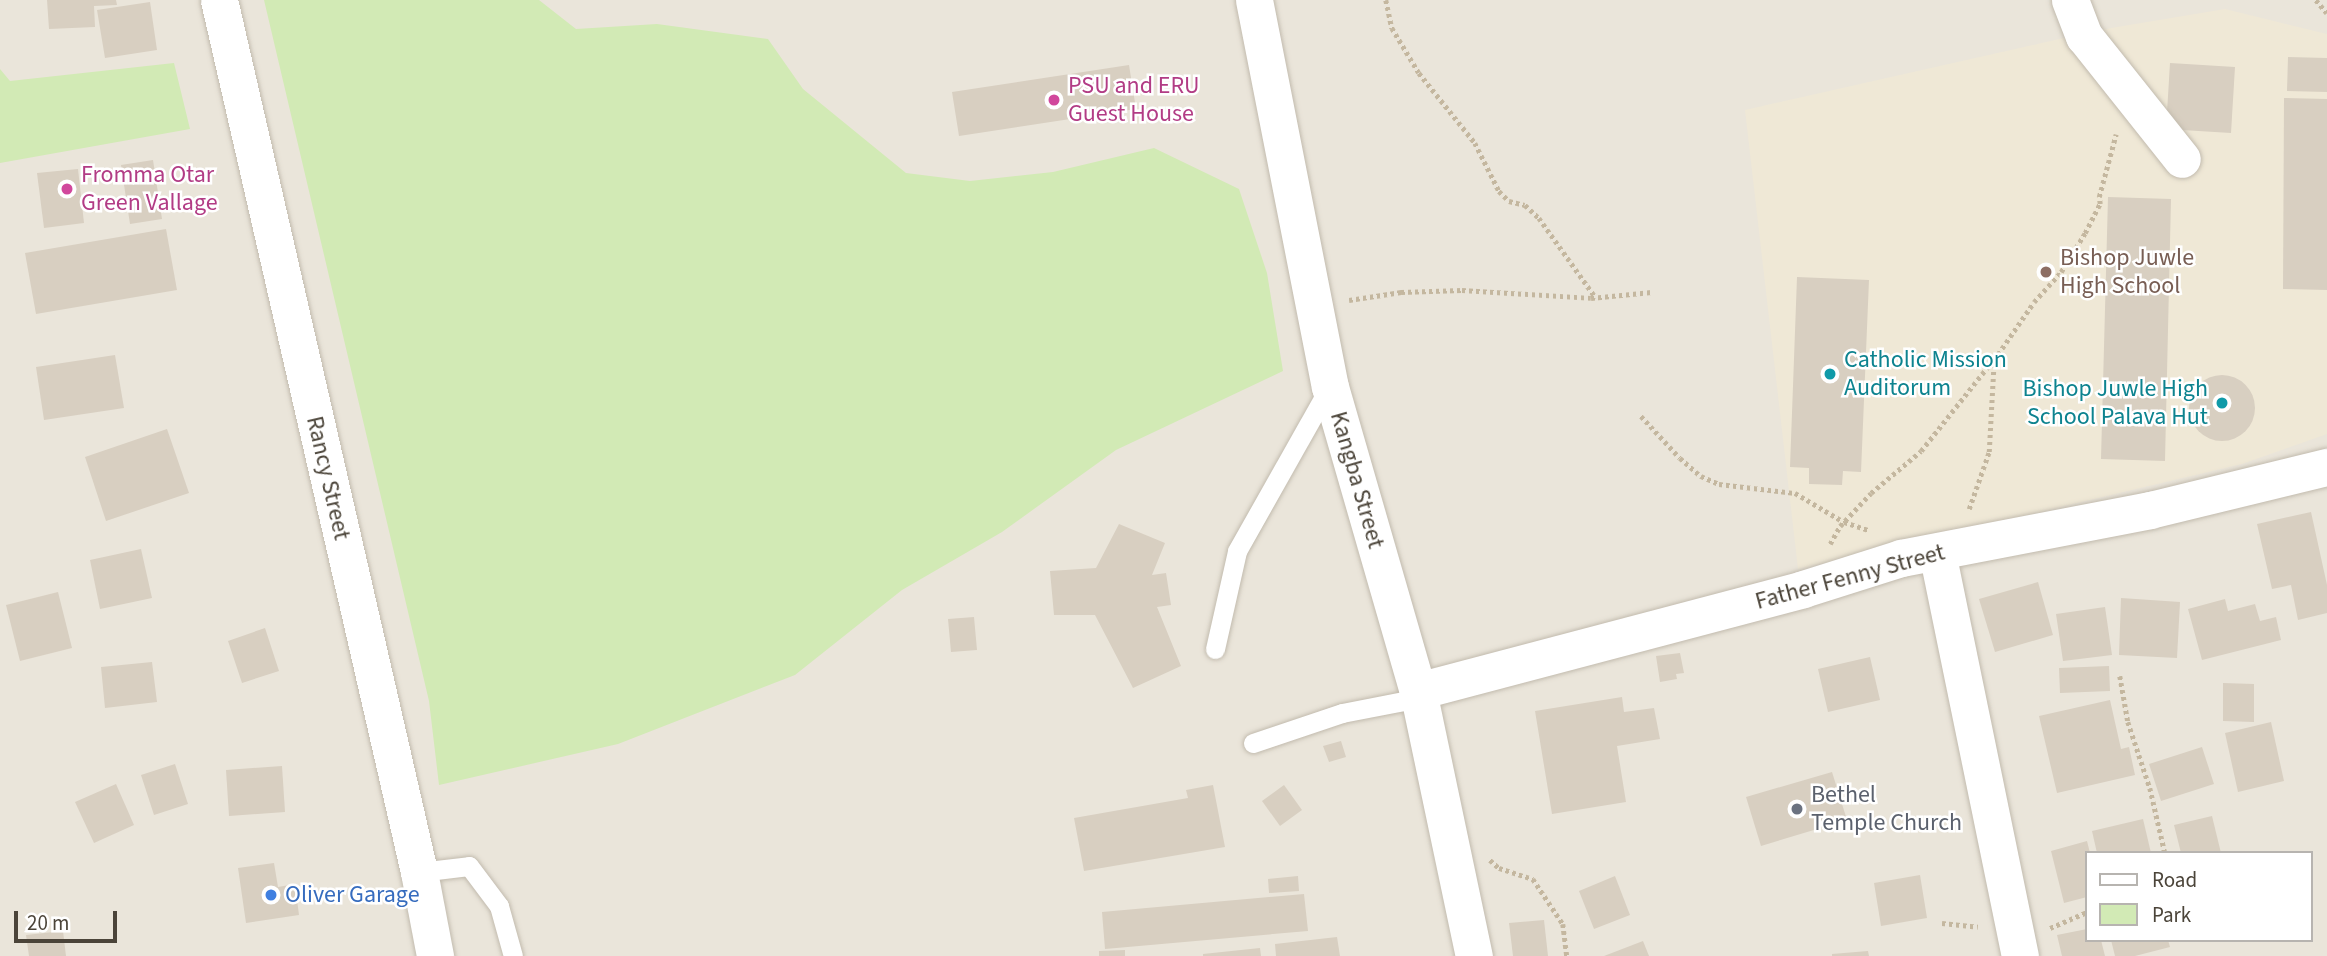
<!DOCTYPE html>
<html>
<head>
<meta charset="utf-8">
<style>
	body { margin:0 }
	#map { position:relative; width:2327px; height:956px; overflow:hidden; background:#f6f3ec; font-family:"Source Sans 3",sans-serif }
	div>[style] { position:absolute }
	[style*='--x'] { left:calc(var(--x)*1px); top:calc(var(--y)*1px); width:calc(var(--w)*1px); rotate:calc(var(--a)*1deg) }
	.residential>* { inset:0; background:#eae5da }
	.education>* { inset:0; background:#efe8d6 }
	.green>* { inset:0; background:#d2eab5 }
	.building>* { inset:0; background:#d8cfc1 }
	.round { border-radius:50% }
	.path>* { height:4.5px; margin-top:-2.25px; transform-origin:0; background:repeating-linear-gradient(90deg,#c4b79f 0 3.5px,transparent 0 7px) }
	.roads { filter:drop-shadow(0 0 2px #c2bbae) drop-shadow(0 0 2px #c2bbae) }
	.lane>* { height:19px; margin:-9.5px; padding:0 9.5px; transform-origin:9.5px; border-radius:9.5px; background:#fff }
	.street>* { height:37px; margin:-18.5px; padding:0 18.5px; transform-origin:18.5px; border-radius:18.5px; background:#fff }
	.dots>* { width:19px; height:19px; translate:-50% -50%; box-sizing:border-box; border:4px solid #fff; border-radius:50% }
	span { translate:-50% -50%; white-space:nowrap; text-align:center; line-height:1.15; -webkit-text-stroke:5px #fff; paint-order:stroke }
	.hotel-label { font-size:24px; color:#b23c85 }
	.left { translate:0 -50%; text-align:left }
	.education-label { font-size:24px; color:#785e54 }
	.culture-label { font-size:24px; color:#0d838f }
	.right { translate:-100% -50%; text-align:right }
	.street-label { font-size:24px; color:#4b4439 }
	.worship-label { font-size:24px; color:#5b616d }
	.shop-label { font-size:24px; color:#366cbe }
	.legend { position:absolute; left:2085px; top:851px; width:228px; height:91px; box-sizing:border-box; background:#fff; border:2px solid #b7b4b0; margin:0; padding:9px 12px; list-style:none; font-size:21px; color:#4b4439 }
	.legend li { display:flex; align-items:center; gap:14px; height:35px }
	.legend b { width:35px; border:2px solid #b7b4b0 }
	.scale { position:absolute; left:14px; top:911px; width:103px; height:32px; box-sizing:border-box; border:4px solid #4b4439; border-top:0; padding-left:9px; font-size:21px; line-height:24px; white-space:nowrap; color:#4b4439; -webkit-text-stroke:5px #fff; paint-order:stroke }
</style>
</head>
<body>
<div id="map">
	<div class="residential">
		<div style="clip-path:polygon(evenodd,0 0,2327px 0,2327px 956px,0 956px,0 0,2087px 853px,2311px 853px,2311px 940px,2087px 940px,2087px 853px)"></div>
	</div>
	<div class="education">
		<div style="clip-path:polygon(2225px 9px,2327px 34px,2327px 434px,2242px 464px,1798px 569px,1745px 110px,2099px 30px)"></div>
	</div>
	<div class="green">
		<div style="clip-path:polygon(264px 0,539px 0,576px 29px,657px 24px,768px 39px,803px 89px,906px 173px,970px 181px,1053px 172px,1154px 148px,1239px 189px,1267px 273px,1283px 371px,1116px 450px,1002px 532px,902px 590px,795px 675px,618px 744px,439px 785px,429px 701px)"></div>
		<div style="clip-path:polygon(174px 63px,190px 129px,0 163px,0 69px,10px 81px)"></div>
	</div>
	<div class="building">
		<div style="clip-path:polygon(47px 0,116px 0,117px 5px,94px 6px,95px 27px,49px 29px)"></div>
		<div style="clip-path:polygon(150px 2px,157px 50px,105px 58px,97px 10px)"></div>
		<div style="clip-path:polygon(2288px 57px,2327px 58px,2327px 92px,2287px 91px)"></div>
		<div style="clip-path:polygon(2170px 63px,2235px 67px,2231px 133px,2166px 129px)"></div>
		<div style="clip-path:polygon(1129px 65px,1136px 109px,959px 136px,952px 92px)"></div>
		<div style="clip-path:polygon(2284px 98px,2327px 99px,2327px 290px,2283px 289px)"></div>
		<div style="clip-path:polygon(153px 160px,162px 219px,130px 224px,121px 165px)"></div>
		<div style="clip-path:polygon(78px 169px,84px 223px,44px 228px,37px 173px)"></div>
		<div style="clip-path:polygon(2108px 197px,2171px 199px,2165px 461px,2101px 459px)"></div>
		<div style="clip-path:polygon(166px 229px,177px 290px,36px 314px,25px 253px)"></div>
		<div style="clip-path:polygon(1797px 277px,1869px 280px,1861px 472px,1843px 471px,1842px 485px,1809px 484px,1809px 468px,1790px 467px)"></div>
		<div style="clip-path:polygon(115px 355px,124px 408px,44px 420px,36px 367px)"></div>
		<div class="round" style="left:2189px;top:375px;width:66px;height:66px"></div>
		<div style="clip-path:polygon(167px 429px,189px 493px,106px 521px,85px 457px)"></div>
		<div style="clip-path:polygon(2311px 512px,2327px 585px,2327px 613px,2298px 620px,2291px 585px,2272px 589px,2257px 524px)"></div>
		<div style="clip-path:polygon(1119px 524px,1165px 543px,1152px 575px,1166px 573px,1171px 605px,1157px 607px,1181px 666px,1133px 688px,1095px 615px,1054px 615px,1050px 571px,1096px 568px)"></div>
		<div style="clip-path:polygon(141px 549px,152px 598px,100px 609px,90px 560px)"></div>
		<div style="clip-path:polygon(2038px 582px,2053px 635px,1995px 652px,1979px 599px)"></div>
		<div style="clip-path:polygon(58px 592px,72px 648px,20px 661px,6px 605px)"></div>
		<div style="clip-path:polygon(2121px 598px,2180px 602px,2177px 658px,2119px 655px)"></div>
		<div style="clip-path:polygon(2225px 599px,2228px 611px,2255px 604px,2260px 621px,2276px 617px,2281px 640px,2202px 660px,2188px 609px)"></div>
		<div style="clip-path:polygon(2105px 607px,2112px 655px,2063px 661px,2056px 614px)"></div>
		<div style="clip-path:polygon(974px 617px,977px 650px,951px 652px,948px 619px)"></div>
		<div style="clip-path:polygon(265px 628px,279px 671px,242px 683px,228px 641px)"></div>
		<div style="clip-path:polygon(1680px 653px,1684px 673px,1676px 674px,1677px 679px,1660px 682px,1656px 656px)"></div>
		<div style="clip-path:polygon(1870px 657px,1880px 700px,1828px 712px,1818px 669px)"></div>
		<div style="clip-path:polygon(152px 662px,157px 702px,105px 708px,101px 667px)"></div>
		<div style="clip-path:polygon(2109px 666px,2110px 691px,2060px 693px,2059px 668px)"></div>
		<div style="clip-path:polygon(2223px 683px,2254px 684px,2254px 722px,2223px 721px)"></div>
		<div style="clip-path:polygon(1622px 697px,1624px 712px,1654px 708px,1660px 739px,1617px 746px,1626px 802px,1552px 814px,1535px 711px)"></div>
		<div style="clip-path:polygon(2110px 700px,2121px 749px,2129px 747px,2135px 775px,2057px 793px,2039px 716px)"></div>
		<div style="clip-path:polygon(2271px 722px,2284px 781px,2238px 792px,2225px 733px)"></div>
		<div style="clip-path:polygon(1341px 741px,1346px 757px,1329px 762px,1323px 746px)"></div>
		<div style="clip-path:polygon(2202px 747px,2214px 784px,2161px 801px,2149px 764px)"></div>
		<div style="clip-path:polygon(175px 764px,188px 804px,154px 815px,141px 775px)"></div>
		<div style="clip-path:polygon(282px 766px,285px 812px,229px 816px,226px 770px)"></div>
		<div style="clip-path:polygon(1832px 772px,1847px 820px,1761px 846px,1746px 797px)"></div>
		<div style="clip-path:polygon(116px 784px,134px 825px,94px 843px,75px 802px)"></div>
		<div style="clip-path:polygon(1213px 785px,1225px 847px,1084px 871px,1074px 818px,1188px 798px,1186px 790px)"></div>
		<div style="clip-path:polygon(1284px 785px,1302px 810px,1280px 826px,1262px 801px)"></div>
		<div style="clip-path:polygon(2212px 816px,2221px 853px,2181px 853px,2174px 825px)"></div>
		<div style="clip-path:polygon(2143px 819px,2151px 853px,2097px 853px,2092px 831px)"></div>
		<div style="clip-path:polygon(2087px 841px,2090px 853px,2087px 853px,2087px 897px,2064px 903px,2051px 851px)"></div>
		<div style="clip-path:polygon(274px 863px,278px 887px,295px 884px,299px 915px,246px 923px,238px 868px)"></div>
		<div style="clip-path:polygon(1920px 875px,1927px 918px,1881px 926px,1874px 883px)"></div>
		<div style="clip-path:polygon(1298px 876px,1299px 891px,1269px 893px,1268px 879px)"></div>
		<div style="clip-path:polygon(1615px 876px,1630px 915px,1594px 929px,1579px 891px)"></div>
		<div style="clip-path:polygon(1304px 894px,1308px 931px,1105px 949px,1102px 912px)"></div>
		<div style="clip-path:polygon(1544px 920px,1548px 956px,1513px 956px,1509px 923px)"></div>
		<div style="clip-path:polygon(2087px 929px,2087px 940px,2101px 940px,2105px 956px,2062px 956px,2057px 935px)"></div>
		<div style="clip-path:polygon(63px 931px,66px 956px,29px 956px,26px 935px)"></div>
		<div style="clip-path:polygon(1337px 937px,1340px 956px,1276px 956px,1275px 944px)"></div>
		<div style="clip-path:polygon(2111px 940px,2168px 940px,2170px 947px,2135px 956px,2115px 956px)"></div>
		<div style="clip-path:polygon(1643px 941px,1649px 956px,1604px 956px)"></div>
		<div style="clip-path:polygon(1260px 948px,1261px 956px,1203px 956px,1203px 954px)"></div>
		<div style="clip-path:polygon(1125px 950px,1125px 956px,1099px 956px,1099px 951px)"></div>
		<div style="clip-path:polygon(1868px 951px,1869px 956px,1832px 956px,1832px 954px)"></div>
	</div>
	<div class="path">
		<div style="--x:1386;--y:0;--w:29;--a:78"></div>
		<div style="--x:1392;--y:28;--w:52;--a:59"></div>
		<div style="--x:1419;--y:73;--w:90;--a:51.3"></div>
		<div style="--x:1475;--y:143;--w:54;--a:63.4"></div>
		<div style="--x:1499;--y:191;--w:14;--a:45"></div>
		<div style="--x:1509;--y:201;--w:16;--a:14"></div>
		<div style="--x:1525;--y:205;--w:19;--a:43"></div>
		<div style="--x:1539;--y:218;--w:98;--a:54.5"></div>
		<div style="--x:2316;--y:0;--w:17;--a:50"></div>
		<div style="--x:1349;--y:300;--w:53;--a:-8.7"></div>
		<div style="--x:1401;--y:292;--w:61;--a:-1.9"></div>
		<div style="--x:1462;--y:290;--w:129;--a:3.5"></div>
		<div style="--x:1591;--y:298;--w:61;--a:-5.6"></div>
		<div style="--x:1641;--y:416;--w:57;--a:47.1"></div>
		<div style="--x:1680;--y:458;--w:28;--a:41"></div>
		<div style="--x:1701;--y:476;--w:20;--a:24"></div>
		<div style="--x:1719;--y:484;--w:77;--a:6.8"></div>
		<div style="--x:1795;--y:493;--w:57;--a:30.6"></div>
		<div style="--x:1844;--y:522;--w:26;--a:18"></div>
		<div style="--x:1969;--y:509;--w:60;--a:-70.7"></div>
		<div style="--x:1989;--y:452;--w:92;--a:-86.9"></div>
		<div style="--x:1994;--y:360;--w:70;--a:-55.4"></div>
		<div style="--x:2034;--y:302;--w:40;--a:-48"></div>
		<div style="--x:2061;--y:272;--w:46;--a:-58.4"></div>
		<div style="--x:2085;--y:233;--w:33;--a:-63"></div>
		<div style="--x:2100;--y:204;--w:7;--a:-98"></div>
		<div style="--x:2099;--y:197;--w:65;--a:-74.9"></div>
		<div style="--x:1830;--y:544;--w:21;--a:-61"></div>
		<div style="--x:1840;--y:526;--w:45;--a:-46.8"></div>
		<div style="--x:1871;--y:493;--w:65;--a:-40"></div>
		<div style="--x:1921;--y:451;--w:116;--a:-51.6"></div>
		<div style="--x:2120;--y:676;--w:47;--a:80.1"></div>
		<div style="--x:2128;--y:722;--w:70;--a:71.6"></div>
		<div style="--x:2150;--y:788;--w:67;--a:77"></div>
		<div style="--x:1490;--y:860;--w:12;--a:42"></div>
		<div style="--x:1499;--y:868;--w:36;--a:18"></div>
		<div style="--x:1533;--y:879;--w:54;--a:56.3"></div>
		<div style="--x:1563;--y:924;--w:32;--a:83"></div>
		<div style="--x:1942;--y:923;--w:36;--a:6"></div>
		<div style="--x:2050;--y:928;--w:40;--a:-23.4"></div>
	</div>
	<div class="roads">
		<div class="lane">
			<div style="--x:1215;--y:649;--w:100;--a:-77.3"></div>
			<div style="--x:1237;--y:551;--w:187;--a:-60.6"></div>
			<div style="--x:1253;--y:743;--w:94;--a:-18.6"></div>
			<div style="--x:1342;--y:713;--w:78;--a:-11"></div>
			<div style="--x:419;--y:872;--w:50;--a:-6.8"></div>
			<div style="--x:469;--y:866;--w:50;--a:53.1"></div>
			<div style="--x:499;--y:906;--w:52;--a:74.4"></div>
		</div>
		<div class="street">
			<div style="--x:219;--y:0;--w:895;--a:77.08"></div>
			<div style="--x:419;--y:872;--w:86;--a:79.2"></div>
			<div style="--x:1254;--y:0;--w:394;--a:78.9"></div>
			<div style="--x:1330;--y:387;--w:316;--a:73.9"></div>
			<div style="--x:1418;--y:691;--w:271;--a:78.1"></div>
			<div style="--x:2070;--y:0;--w:39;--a:69"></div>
			<div style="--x:2084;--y:36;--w:157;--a:51.5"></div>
			<div style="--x:1937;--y:552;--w:412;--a:78.4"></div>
			<div style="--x:1418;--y:691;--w:398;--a:-14.8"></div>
			<div style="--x:1803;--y:589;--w:103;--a:-17.6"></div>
			<div style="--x:1901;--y:558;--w:254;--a:-10.9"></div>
			<div style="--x:2150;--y:510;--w:182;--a:-13.7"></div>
		</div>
	</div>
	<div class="dots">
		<div style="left:1054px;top:100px;background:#d1479c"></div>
		<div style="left:67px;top:189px;background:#d1479c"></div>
		<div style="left:2046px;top:272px;background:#8d6e63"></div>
		<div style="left:1830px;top:374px;background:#0f9aa8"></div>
		<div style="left:2222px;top:403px;background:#0f9aa8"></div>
		<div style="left:1797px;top:809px;background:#6b7280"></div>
		<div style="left:271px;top:895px;background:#3f7fe0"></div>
	</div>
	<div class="hotel-label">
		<span class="left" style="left:1068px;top:100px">PSU and ERU<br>Guest House</span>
		<span class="left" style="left:81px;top:189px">Fromma Otar<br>Green Vallage</span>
	</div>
	<div class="education-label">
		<span class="left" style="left:2060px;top:272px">Bishop Juwle<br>High School</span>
	</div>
	<div class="culture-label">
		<span class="left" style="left:1844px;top:374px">Catholic Mission<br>Auditorum</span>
		<span class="right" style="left:2208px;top:403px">Bishop Juwle High<br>School Palava Hut</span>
	</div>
	<div class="street-label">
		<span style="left:328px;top:478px;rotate:77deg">Rancy Street</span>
		<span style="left:1357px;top:480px;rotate:74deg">Kangba Street</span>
		<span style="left:1850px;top:577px;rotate:-15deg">Father Fenny Street</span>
	</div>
	<div class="worship-label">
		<span class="left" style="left:1811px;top:809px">Bethel<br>Temple Church</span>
	</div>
	<div class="shop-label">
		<span class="left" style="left:285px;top:895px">Oliver Garage</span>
	</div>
	<ul class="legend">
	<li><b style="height:9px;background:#fff"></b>Road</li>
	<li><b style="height:19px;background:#d2eab5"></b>Park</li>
	</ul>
	<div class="scale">20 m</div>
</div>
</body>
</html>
